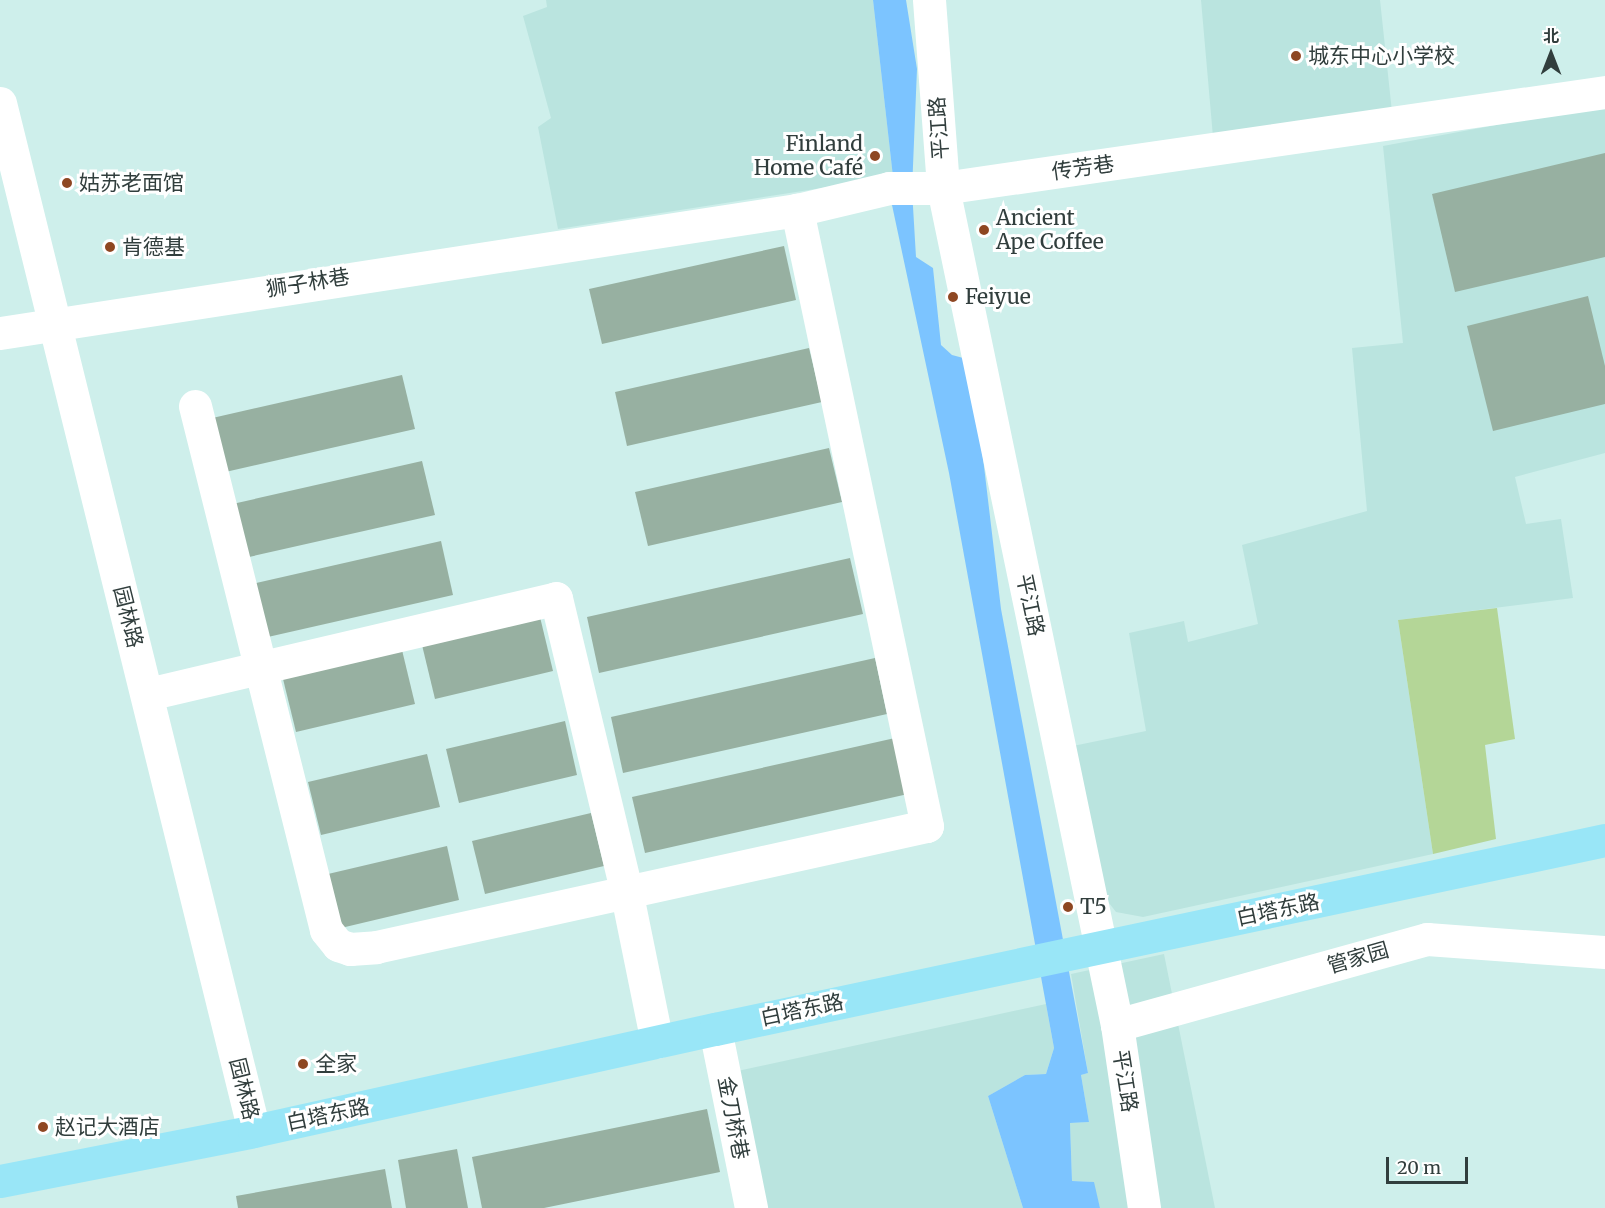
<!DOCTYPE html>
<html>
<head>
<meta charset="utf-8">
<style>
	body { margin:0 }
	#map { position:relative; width:1605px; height:1208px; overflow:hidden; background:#ceefeb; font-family:Merriweather,"Noto Sans SC",serif }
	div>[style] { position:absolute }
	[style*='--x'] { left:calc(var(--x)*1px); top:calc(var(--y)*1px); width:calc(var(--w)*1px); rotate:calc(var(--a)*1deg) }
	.built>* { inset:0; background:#bae4df }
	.green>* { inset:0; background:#b4d697 }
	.water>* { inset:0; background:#7cc4ff }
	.building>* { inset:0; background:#97b0a1 }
	.minor>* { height:33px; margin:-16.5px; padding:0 16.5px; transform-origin:16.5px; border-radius:16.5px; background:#fff }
	.major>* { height:33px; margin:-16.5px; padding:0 16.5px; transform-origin:16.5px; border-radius:16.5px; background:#99e6f7 }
	.dots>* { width:16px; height:16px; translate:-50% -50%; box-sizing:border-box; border:3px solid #fff; border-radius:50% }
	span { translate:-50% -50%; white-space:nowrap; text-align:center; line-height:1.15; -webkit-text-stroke:6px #fff; paint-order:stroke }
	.poi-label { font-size:21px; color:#313e3d }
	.left { translate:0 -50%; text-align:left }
	.right { translate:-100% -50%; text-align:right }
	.street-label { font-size:21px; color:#313e3d }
	.north { position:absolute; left:1521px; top:24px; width:60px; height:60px; -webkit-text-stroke:4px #fff; paint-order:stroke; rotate:0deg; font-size:16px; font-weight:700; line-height:24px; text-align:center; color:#313e3d }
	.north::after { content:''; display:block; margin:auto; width:21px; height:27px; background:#313e3d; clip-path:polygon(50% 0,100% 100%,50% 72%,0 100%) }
	.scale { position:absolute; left:1386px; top:1157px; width:82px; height:27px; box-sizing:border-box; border:3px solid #313e3d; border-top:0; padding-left:8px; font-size:18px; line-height:21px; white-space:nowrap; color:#313e3d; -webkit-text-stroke:4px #fff; paint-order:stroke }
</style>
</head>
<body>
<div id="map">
	<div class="built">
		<div style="clip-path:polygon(546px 0,873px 0,893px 177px,558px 229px,538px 127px,551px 118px,523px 16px,547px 7px)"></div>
		<div style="clip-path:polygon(1201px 0,1380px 0,1392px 112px,1213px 137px)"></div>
		<div style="clip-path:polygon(1605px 105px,1605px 453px,1515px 477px,1526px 524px,1561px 519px,1573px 598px,1398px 620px,1433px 854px,1143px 917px,1116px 912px,1102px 894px,1068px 747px,1146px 731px,1129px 633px,1184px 621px,1188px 642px,1258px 624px,1242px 545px,1367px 511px,1352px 348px,1403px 343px,1383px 146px)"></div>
		<div style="clip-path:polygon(1164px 954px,1215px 1208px,1100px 1208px,1093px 1182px,1072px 1181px,1070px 1123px,1089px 1122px,1081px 1075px,1088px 1073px,1071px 974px)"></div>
		<div style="clip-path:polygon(1046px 1004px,1054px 1048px,1046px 1074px,1025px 1075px,988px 1096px,1023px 1208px,759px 1208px,733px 1072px)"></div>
	</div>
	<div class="green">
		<div style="clip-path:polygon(1497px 608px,1515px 739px,1485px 745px,1496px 839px,1433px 854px,1398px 620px)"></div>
	</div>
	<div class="water">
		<div style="clip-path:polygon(873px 0,906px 0,917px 69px,912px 190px,916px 257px,933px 268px,941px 345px,952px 355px,967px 359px,973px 374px,1001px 609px,1088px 1073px,1081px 1075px,1089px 1122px,1070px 1123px,1072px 1181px,1094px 1182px,1100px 1208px,1023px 1208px,988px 1096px,1025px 1075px,1046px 1074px,1054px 1048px,949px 473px,892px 205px,893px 177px)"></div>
	</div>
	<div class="building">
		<div style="clip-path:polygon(1605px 153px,1605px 257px,1455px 292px,1432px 194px)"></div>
		<div style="clip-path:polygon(784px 246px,796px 300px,602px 344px,589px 289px)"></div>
		<div style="clip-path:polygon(1588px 296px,1605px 366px,1605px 404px,1493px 431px,1467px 326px)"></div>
		<div style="clip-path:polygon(809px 348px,822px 402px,627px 446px,615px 392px)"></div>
		<div style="clip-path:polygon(402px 375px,415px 429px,221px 473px,208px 419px)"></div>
		<div style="clip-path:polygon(829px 448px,842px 502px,648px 546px,635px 492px)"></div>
		<div style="clip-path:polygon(422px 461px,435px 515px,240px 559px,228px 505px)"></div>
		<div style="clip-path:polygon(441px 541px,453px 595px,259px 639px,247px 585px)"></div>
		<div style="clip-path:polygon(850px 558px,863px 614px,599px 673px,587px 617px)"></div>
		<div style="clip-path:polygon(540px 617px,553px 671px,435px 699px,422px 645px)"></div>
		<div style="clip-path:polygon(402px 650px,415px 704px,296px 732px,283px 679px)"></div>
		<div style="clip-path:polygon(875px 658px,887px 714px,623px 773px,611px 717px)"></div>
		<div style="clip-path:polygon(565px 721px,577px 775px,459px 803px,446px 749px)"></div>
		<div style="clip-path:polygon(895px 738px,908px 794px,645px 853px,632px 797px)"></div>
		<div style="clip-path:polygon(427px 754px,440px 807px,321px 835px,308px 782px)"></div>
		<div style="clip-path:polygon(591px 813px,604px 866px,485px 894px,472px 841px)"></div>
		<div style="clip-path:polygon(447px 846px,459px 900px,341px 928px,328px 874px)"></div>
		<div style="clip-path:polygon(707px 1109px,720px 1172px,544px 1208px,482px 1208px,472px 1157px)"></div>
		<div style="clip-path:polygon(457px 1149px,468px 1208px,406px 1208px,398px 1160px)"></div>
		<div style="clip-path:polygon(385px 1169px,392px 1208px,238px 1208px,236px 1196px)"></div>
	</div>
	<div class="minor">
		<div style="--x:929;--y:0;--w:189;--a:85.7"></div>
		<div style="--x:943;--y:188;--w:855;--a:78.26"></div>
		<div style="--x:1117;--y:1025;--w:185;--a:81.6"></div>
		<div style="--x:0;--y:103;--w:1059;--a:76.12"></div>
		<div style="--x:0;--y:333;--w:806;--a:-8.77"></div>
		<div style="--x:797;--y:210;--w:95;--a:-13.4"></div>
		<div style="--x:889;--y:188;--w:54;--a:0"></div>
		<div style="--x:943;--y:188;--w:669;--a:-8.25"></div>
		<div style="--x:195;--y:406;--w:540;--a:75.96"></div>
		<div style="--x:326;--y:930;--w:19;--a:51"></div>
		<div style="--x:338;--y:945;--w:13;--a:18"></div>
		<div style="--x:350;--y:949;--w:26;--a:-4"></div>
		<div style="--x:376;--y:947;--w:564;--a:-12.39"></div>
		<div style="--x:927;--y:826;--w:630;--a:-101.92"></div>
		<div style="--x:148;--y:694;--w:419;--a:-13.2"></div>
		<div style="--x:556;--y:598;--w:300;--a:76.5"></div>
		<div style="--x:626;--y:890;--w:155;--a:78.5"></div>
		<div style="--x:1117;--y:1025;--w:322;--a:-15.5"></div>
		<div style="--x:1427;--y:939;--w:178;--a:4.2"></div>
		<div style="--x:715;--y:1029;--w:183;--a:78.6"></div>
	</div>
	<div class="major">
		<div style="--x:0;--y:1181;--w:259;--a:-11.1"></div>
		<div style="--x:254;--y:1131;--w:472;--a:-12.5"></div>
		<div style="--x:715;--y:1029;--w:910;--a:-11.99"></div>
	</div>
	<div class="dots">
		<div style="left:1296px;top:56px;background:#8e4722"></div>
		<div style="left:875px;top:156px;background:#8e4722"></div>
		<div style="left:67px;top:183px;background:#8e4722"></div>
		<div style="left:984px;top:230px;background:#8e4722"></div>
		<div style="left:110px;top:247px;background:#8e4722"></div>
		<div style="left:953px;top:297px;background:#8e4722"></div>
		<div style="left:1068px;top:907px;background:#8e4722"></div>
		<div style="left:303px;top:1064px;background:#8e4722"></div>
		<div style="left:43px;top:1127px;background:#8e4722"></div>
	</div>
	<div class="poi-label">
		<span class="left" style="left:1308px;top:56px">城东中心小学校</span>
		<span class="right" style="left:863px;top:156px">Finland<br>Home Café</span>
		<span class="left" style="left:79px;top:183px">姑苏老面馆</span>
		<span class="left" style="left:996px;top:230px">Ancient<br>Ape Coffee</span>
		<span class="left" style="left:122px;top:247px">肯德基</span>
		<span class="left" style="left:965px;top:297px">Feiyue</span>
		<span class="left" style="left:1080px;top:907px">T5</span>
		<span class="left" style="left:315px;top:1064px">全家</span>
		<span class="left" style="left:55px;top:1127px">赵记大酒店</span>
	</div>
	<div class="street-label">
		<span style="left:939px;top:128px;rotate:-94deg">平江路</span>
		<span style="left:1083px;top:168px;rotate:-8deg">传芳巷</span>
		<span style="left:308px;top:283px;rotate:-9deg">狮子林巷</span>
		<span style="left:1030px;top:605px;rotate:78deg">平江路</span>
		<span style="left:128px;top:617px;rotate:76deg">园林路</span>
		<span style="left:1278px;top:910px;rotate:-12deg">白塔东路</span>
		<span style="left:1358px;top:958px;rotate:-16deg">管家园</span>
		<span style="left:802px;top:1010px;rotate:-12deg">白塔东路</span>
		<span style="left:1125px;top:1081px;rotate:81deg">平江路</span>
		<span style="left:244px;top:1089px;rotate:76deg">园林路</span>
		<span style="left:328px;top:1115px;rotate:-12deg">白塔东路</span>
		<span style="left:733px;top:1118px;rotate:79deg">金刀桥巷</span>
	</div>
	<div class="north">北</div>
	<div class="scale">20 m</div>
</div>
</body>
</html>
